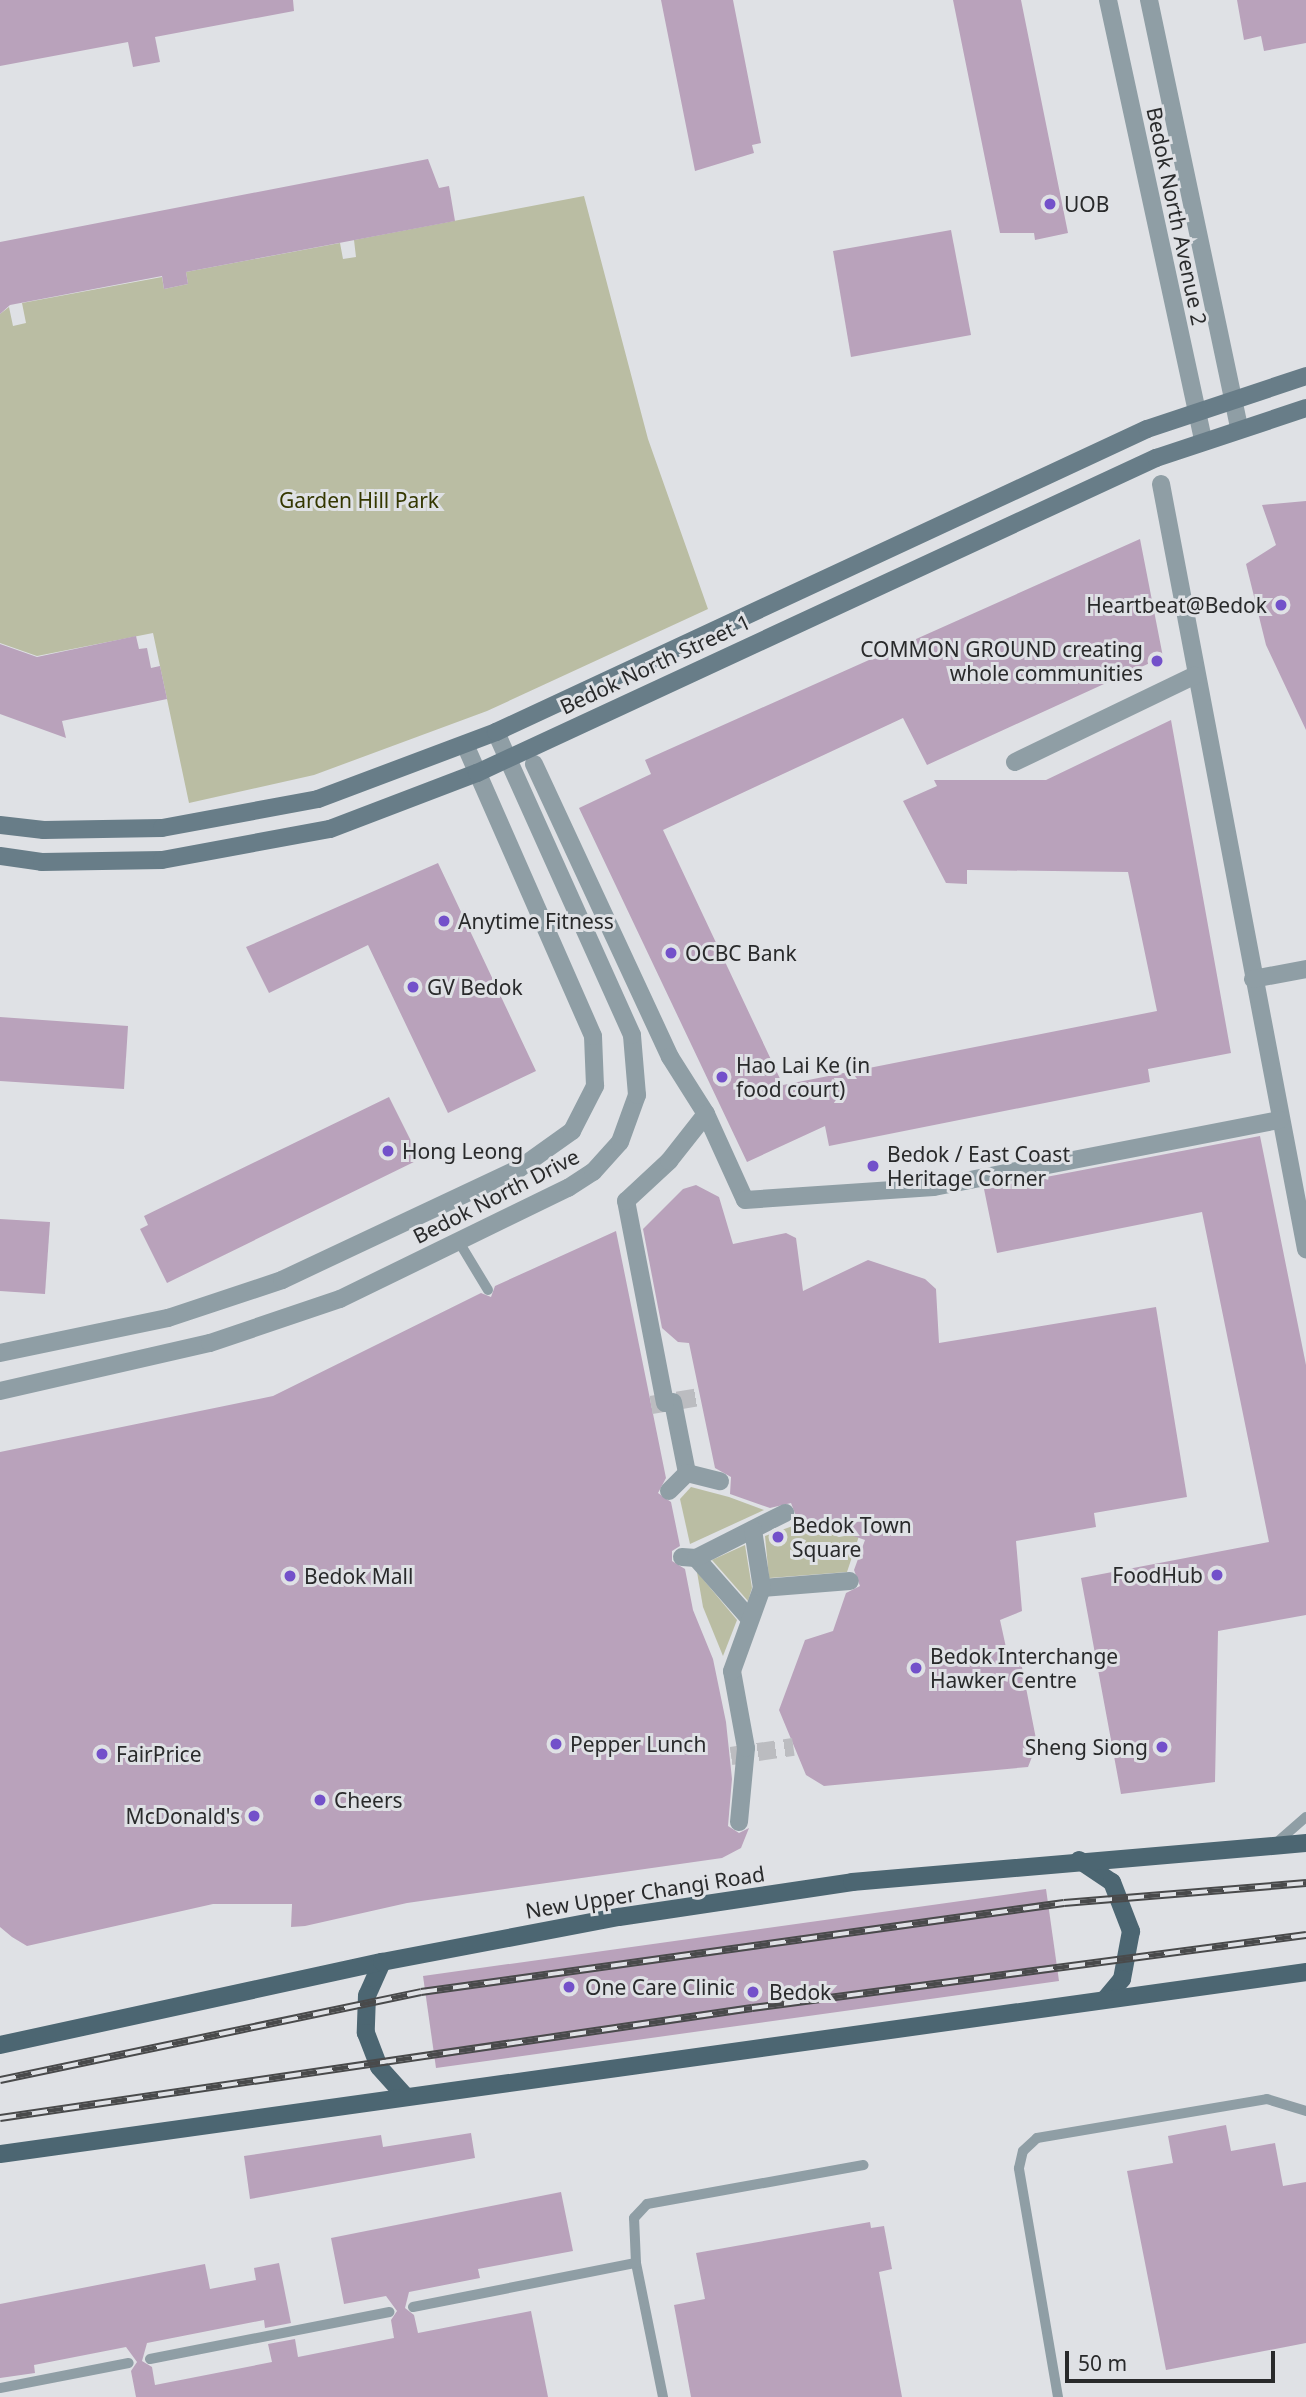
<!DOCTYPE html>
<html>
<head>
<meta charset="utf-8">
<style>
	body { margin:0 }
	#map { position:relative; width:1306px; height:2397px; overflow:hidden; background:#dfe1e5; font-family:"Noto Sans",sans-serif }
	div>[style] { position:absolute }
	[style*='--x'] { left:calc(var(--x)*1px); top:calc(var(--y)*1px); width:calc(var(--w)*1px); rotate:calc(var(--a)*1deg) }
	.green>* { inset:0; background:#babda3 }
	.building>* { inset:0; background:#b9a2bb }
	.street-tunnel>* { height:18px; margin-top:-9px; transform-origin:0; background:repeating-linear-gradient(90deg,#bbbcc0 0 18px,transparent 0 27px) }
	.lane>* { height:10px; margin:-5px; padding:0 5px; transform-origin:5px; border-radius:5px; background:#8f9ea5 }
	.street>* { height:18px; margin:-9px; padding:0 9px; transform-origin:9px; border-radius:9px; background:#8f9ea5 }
	.secondary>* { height:18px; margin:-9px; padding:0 9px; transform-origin:9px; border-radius:9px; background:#687d88 }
	.primary>* { height:18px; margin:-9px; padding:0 9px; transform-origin:9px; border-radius:9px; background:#4c6672 }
	.rail>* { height:8px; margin-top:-4px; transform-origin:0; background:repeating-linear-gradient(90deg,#dfe1e5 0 16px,#494a4b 0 32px); box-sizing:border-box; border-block:2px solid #494a4b }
	.dots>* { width:19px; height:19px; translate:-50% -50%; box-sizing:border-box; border:4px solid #dfe1e5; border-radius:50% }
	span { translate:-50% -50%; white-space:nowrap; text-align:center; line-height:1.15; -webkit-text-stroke:6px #dfe1e5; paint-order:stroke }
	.poi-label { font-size:21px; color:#292a2b }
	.left { translate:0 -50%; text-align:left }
	.right { translate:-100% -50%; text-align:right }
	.street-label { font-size:21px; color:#292a2b }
	.park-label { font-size:21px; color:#343700 }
	.scale { position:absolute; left:1065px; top:2351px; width:210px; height:32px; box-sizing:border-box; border:4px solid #292a2b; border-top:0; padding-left:9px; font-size:21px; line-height:24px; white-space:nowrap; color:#292a2b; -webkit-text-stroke:5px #dfe1e5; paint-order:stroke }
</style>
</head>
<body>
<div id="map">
	<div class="green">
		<div style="clip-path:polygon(584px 196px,648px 439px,708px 609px,487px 711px,314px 775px,189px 803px,153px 633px,37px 656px,0 643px,0 314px,9px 307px,13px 326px,26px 323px,22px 303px,162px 277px,164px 289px,188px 284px,186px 272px,340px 243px,343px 259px,356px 257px,354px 240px)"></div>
		<div style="clip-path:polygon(691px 1487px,729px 1497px,764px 1510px,690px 1544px,680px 1499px)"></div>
		<div style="clip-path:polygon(801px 1523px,839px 1537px,860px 1533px,847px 1572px,769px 1578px,765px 1536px)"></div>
		<div style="clip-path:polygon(745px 1545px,752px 1588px,748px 1601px,712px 1560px)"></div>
		<div style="clip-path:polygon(697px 1572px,737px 1620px,723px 1656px,703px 1607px)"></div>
	</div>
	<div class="building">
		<div style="clip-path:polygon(0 0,293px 0,294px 11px,155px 37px,160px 62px,133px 67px,128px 42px,0 66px)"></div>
		<div style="clip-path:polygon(661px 0,733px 0,761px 143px,752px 145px,754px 153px,695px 171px)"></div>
		<div style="clip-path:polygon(953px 0,1021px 0,1068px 233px,1035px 240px,1034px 233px,1000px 233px)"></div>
		<div style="clip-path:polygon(1237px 0,1306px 0,1306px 43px,1264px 51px,1261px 36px,1244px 40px)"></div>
		<div style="clip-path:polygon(428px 159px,439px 188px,449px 186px,455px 221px,186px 272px,188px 284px,164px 289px,162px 276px,10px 305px,0 314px,0 242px)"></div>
		<div style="clip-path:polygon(951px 230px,971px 335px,851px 357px,833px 251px)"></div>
		<div style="clip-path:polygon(1306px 501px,1306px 730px,1266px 645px,1246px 564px,1276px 545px,1262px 505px)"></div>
		<div style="clip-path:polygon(1140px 539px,1163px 657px,927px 765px,903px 718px,663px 830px,783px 1085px,1157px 1011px,1128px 872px,967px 870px,967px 884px,946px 883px,903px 801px,937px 786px,934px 780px,1046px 780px,1171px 720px,1231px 1053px,1148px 1069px,1150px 1082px,829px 1146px,825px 1126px,747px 1162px,579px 808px,651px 774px,645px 760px)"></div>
		<div style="clip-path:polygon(136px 636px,139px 649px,147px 648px,151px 668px,160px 666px,167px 699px,62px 721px,66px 738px,0 714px,0 644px,37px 657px)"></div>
		<div style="clip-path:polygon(438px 863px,536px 1071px,448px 1113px,368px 945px,269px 993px,246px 947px)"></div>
		<div style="clip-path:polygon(0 1017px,128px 1026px,124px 1089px,0 1081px)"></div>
		<div style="clip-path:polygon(389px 1097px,420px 1159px,167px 1283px,140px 1229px,148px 1225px,144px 1216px)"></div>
		<div style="clip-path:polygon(1260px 1136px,1306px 1365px,1306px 1615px,1218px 1631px,1215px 1782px,1121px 1794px,1081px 1578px,1269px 1542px,1202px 1212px,997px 1253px,984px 1189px)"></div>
		<div style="clip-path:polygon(696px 1185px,719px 1197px,733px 1244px,786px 1233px,796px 1238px,803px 1291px,868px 1260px,925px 1279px,936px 1289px,939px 1343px,1156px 1307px,1187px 1497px,1094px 1513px,1096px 1527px,1016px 1541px,1022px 1611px,1000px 1620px,1007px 1652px,1021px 1662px,1037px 1744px,1028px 1767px,824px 1786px,806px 1775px,779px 1710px,805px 1640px,833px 1631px,846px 1593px,860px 1586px,854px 1570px,865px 1540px,796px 1516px,791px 1503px,770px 1508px,730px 1494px,731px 1477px,715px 1468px,689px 1343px,678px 1342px,662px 1328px,643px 1229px,683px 1189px)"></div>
		<div style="clip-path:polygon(0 1219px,50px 1222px,45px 1294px,0 1291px)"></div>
		<div style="clip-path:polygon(616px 1231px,666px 1478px,658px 1493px,671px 1502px,680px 1546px,672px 1551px,672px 1561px,685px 1569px,693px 1610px,713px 1659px,726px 1722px,732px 1779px,728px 1826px,739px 1833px,749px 1828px,741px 1848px,722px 1858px,407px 1903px,305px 1926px,291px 1927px,292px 1904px,213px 1904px,27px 1946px,12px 1937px,0 1927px,0 1452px,273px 1396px,481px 1293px,491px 1297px,495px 1286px)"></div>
		<div style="clip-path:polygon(1046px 1889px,1059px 1981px,436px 2068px,423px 1976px)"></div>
		<div style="clip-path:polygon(1226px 2125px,1231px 2151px,1275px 2143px,1283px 2186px,1306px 2182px,1306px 2343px,1166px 2370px,1127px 2171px,1173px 2163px,1168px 2136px)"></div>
		<div style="clip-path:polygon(471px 2133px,475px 2158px,250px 2199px,244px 2156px,381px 2135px,383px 2147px)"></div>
		<div style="clip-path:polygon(561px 2192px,573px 2251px,478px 2269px,480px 2278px,409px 2292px,405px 2308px,414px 2315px,418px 2333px,531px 2311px,548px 2397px,136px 2397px,131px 2371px,137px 2362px,126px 2347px,34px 2365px,35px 2373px,0 2378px,0 2304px,205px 2264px,210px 2289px,256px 2280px,254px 2268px,279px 2263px,291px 2323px,265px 2328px,264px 2320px,147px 2343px,142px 2361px,152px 2367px,155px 2385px,272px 2362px,268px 2344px,295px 2339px,298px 2357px,394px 2338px,391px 2320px,397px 2311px,386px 2296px,344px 2304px,331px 2238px)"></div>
		<div style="clip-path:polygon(870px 2222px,871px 2228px,884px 2226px,892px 2269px,879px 2272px,902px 2397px,691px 2397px,674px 2305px,705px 2299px,696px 2253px)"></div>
	</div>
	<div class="street-tunnel">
		<div style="--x:651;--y:1405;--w:50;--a:-9.3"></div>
		<div style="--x:731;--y:1756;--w:63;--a:-8.3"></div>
	</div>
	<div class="lane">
		<div style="--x:459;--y:1242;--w:56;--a:58.9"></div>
		<div style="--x:1275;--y:1844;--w:41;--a:-41.1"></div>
		<div style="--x:413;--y:2307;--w:227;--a:-11.2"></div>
		<div style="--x:150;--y:2359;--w:244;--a:-11.1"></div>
		<div style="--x:0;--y:2388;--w:131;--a:-11"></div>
		<div style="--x:663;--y:2397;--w:137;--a:-101.4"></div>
		<div style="--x:636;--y:2263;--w:45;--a:-92.5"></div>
		<div style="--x:634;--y:2218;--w:19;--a:-47"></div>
		<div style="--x:647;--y:2204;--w:220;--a:-10.2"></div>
		<div style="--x:1058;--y:2397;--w:232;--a:-99.7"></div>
		<div style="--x:1019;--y:2168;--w:17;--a:-77"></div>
		<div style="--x:1023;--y:2151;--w:19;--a:-43"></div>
		<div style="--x:1037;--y:2138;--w:233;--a:-9.6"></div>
		<div style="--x:1267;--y:2099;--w:41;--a:17.1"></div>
	</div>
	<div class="street">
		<div style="--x:1108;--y:0;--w:450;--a:77.8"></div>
		<div style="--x:1149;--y:0;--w:437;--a:78.1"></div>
		<div style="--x:1161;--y:484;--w:779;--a:79.27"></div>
		<div style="--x:1015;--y:762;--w:199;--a:-25.7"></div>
		<div style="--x:534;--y:764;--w:323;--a:65.1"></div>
		<div style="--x:670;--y:1057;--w:67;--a:57.7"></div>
		<div style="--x:706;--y:1114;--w:94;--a:65.6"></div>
		<div style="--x:745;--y:1200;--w:189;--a:-3.9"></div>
		<div style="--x:934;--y:1187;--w:352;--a:-11"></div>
		<div style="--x:1253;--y:979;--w:54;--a:-10.7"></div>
		<div style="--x:0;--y:1353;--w:172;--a:-11.8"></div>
		<div style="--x:168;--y:1318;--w:120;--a:-18.4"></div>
		<div style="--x:282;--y:1280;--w:263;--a:-25.2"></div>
		<div style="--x:520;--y:1168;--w:64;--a:-35.4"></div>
		<div style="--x:572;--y:1131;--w:51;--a:-62.9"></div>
		<div style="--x:595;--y:1086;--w:50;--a:-92.3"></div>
		<div style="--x:593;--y:1036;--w:318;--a:-113.7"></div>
		<div style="--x:0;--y:1391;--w:215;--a:-12.9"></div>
		<div style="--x:210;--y:1343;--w:137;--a:-18.7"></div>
		<div style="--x:340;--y:1299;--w:254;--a:-26"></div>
		<div style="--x:568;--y:1188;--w:30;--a:-33"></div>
		<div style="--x:593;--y:1172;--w:40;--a:-48"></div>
		<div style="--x:620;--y:1142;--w:50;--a:-70.1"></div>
		<div style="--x:637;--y:1095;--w:60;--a:-94.8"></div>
		<div style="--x:632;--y:1035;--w:332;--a:-114.2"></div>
		<div style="--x:673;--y:1402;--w:72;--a:78.8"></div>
		<div style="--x:665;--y:1403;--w:206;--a:-100.9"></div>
		<div style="--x:626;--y:1201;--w:59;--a:-42.9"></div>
		<div style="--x:669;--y:1161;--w:60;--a:-51.8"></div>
		<div style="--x:669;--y:1491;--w:25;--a:-45"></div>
		<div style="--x:687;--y:1473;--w:34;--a:14"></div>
		<div style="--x:682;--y:1557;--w:14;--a:4"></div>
		<div style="--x:696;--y:1558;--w:81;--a:48.5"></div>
		<div style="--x:696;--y:1558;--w:100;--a:-26.8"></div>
		<div style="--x:762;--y:1588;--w:88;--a:-4.5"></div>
		<div style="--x:739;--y:1822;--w:74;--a:-84.6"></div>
		<div style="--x:746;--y:1748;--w:78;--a:-100.3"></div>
		<div style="--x:732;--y:1671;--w:88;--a:-70.1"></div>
		<div style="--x:762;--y:1588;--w:59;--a:-98.8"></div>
	</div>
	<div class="secondary">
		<div style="--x:0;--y:825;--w:44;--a:6.5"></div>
		<div style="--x:44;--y:830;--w:118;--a:-1"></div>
		<div style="--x:162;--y:828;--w:159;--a:-10.5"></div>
		<div style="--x:318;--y:799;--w:190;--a:-20.6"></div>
		<div style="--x:496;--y:732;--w:718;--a:-24.96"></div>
		<div style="--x:1147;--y:429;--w:168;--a:-18.4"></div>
		<div style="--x:0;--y:856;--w:42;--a:8.1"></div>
		<div style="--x:42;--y:862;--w:120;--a:-1"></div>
		<div style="--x:162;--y:860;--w:171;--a:-10.5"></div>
		<div style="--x:330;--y:829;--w:157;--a:-20.9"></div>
		<div style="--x:477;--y:773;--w:749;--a:-24.89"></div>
		<div style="--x:1156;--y:458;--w:158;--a:-18.4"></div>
	</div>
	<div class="primary">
		<div style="--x:1079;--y:1860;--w:40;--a:34"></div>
		<div style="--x:1112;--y:1882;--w:53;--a:68.8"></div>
		<div style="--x:1131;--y:1931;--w:49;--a:100.6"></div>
		<div style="--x:1122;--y:1979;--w:26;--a:130"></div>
		<div style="--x:382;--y:1962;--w:36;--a:114"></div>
		<div style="--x:367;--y:1995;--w:38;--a:92"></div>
		<div style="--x:366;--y:2033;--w:36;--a:69"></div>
		<div style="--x:379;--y:2067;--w:38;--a:48"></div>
		<div style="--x:0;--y:2045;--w:391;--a:-12.3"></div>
		<div style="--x:382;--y:1962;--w:241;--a:-10.8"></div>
		<div style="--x:619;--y:1917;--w:236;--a:-8.5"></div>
		<div style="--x:852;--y:1882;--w:456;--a:-4.9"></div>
		<div style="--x:0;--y:2154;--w:1319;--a:-7.93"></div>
	</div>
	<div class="rail">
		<div style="--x:0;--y:2080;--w:430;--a:-11.8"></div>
		<div style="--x:421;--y:1992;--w:649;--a:-7.88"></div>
		<div style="--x:1064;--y:1903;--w:243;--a:-4.7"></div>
		<div style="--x:0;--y:2118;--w:760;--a:-8.32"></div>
		<div style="--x:752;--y:2008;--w:559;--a:-7.51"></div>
	</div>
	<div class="dots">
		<div style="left:1050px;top:204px;background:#7351ca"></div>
		<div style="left:1281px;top:605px;background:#7351ca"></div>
		<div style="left:1157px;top:661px;background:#7351ca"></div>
		<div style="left:444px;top:921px;background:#7351ca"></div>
		<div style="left:671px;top:953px;background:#7351ca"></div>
		<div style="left:413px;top:987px;background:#7351ca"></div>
		<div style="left:722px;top:1077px;background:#7351ca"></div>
		<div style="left:388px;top:1151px;background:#7351ca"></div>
		<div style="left:873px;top:1166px;background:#7351ca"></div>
		<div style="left:778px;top:1537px;background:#7351ca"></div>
		<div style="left:1217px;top:1575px;background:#7351ca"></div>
		<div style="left:290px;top:1576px;background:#7351ca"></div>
		<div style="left:916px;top:1668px;background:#7351ca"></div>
		<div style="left:556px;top:1744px;background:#7351ca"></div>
		<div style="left:1162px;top:1747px;background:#7351ca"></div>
		<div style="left:102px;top:1754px;background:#7351ca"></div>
		<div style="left:320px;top:1800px;background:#7351ca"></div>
		<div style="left:254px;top:1816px;background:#7351ca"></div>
		<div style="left:569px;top:1987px;background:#7351ca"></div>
		<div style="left:753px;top:1992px;background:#7351ca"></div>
	</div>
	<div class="poi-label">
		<span class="left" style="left:1064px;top:204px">UOB</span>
		<span class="right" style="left:1267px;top:605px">Heartbeat@Bedok</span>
		<span class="right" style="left:1143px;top:661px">COMMON GROUND creating<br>whole communities</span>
		<span class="left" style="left:458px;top:921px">Anytime Fitness</span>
		<span class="left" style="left:685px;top:953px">OCBC Bank</span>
		<span class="left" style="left:427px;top:987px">GV Bedok</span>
		<span class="left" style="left:736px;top:1077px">Hao Lai Ke (in<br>food court)</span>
		<span class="left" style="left:402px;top:1151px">Hong Leong</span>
		<span class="left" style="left:887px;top:1166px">Bedok / East Coast<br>Heritage Corner</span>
		<span class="left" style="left:792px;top:1537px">Bedok Town<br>Square</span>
		<span class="right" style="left:1203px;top:1575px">FoodHub</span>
		<span class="left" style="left:304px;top:1576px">Bedok Mall</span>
		<span class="left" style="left:930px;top:1668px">Bedok Interchange<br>Hawker Centre</span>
		<span class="left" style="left:570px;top:1744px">Pepper Lunch</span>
		<span class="right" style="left:1148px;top:1747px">Sheng Siong</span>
		<span class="left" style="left:116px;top:1754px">FairPrice</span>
		<span class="left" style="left:334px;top:1800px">Cheers</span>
		<span class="right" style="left:240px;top:1816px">McDonald's</span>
		<span class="left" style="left:585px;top:1987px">One Care Clinic</span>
		<span class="left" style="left:769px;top:1992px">Bedok</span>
	</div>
	<div class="street-label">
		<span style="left:1177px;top:216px;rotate:78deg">Bedok North Avenue 2</span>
		<span style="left:655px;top:664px;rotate:-25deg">Bedok North Street 1</span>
		<span style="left:496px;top:1196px;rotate:-27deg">Bedok North Drive</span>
		<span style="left:645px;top:1892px;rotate:-9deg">New Upper Changi Road</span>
	</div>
	<div class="park-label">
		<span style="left:359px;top:500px">Garden Hill Park</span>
	</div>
	<div class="scale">50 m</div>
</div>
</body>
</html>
